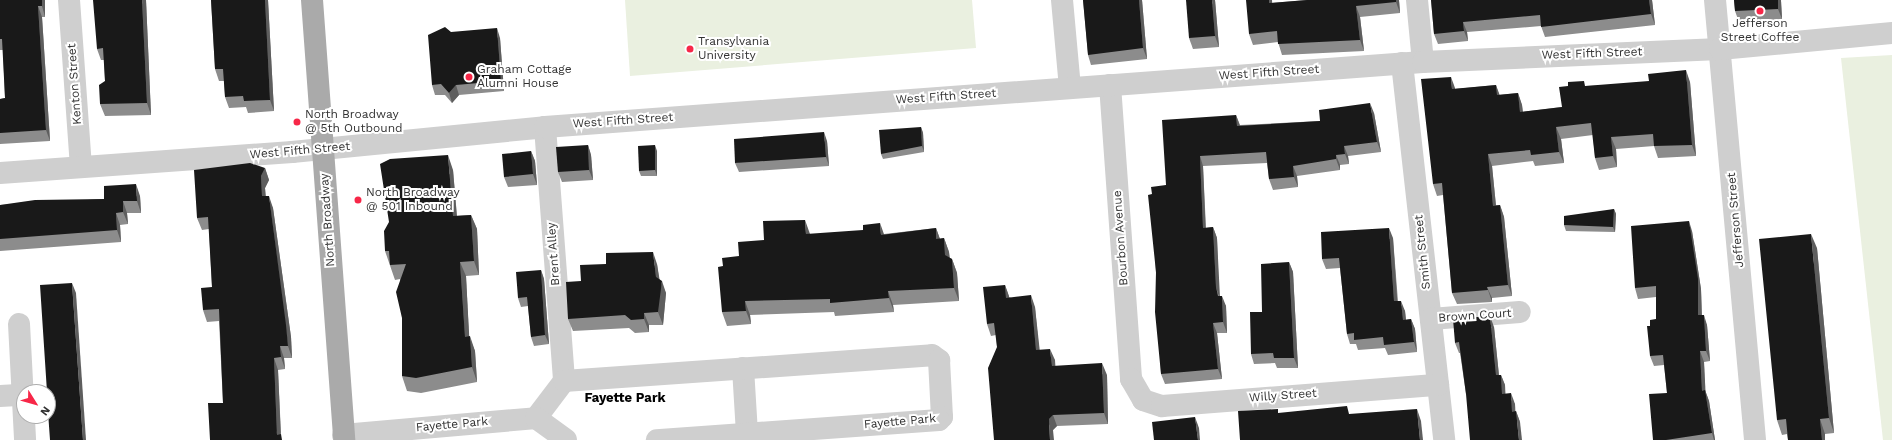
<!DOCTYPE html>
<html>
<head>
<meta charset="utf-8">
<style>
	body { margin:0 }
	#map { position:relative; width:1892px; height:440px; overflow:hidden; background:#fff; font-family:"Work Sans",sans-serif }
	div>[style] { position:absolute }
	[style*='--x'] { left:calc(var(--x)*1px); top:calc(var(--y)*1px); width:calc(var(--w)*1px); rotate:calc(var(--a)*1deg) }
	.green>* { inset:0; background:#eaf0e0 }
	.minor>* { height:22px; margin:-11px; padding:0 11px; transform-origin:11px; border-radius:11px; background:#cfcfcf }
	.major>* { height:22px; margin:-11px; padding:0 11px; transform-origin:11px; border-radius:11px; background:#aaa }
	.wall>* { inset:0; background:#8c8c8c }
	.shaded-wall>* { inset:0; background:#5e5e5e }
	.building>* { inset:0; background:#191919 }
	.dots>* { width:11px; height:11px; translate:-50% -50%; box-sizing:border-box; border:2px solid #fff; border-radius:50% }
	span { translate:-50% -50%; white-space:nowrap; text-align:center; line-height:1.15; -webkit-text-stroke:4px #fff; paint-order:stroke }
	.poi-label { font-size:12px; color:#323232 }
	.left { translate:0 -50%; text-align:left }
	.street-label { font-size:12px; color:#323232 }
	.neighbourhood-label { font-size:13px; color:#000; font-weight:700 }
	.north { position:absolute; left:16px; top:384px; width:40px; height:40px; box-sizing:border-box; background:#fff; border:1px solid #adadad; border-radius:50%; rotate:127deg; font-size:11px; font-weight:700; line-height:16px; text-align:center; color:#323232 }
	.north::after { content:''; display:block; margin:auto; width:14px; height:18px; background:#f72748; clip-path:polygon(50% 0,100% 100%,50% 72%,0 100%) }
</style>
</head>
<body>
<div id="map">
	<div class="green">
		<div style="clip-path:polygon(625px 0,972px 0,976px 48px,630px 76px)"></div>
		<div style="clip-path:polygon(1892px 55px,1892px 440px,1883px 440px,1841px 58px)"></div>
	</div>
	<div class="minor">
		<div style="--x:69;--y:0;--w:167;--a:85.9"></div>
		<div style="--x:1062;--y:0;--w:88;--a:84.8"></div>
		<div style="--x:1417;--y:0;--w:62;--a:84.5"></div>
		<div style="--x:1715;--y:0;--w:442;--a:84.8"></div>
		<div style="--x:1402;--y:63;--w:379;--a:83.6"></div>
		<div style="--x:1110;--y:85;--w:295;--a:85.9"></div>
		<div style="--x:1131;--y:379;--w:24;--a:60"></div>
		<div style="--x:1143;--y:400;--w:20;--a:18"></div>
		<div style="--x:1162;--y:406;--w:277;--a:-4.4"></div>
		<div style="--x:545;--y:127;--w:255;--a:85.7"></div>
		<div style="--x:0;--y:173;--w:293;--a:-4.1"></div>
		<div style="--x:292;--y:152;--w:254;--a:-5.6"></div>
		<div style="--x:545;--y:127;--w:880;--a:-4.23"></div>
		<div style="--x:1423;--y:62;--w:297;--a:-2.5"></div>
		<div style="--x:1720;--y:49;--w:173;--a:-5.3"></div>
		<div style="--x:1431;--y:319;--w:89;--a:-4.5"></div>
		<div style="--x:19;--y:324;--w:116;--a:87"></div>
		<div style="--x:743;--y:368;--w:66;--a:86.5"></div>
		<div style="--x:0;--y:396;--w:22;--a:-3"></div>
		<div style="--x:536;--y:418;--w:46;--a:-52.9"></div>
		<div style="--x:564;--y:381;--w:369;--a:-4"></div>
		<div style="--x:932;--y:355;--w:9;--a:36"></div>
		<div style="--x:939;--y:360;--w:57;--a:87"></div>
		<div style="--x:942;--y:417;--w:4;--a:135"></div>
		<div style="--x:939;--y:420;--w:283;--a:175.9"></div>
		<div style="--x:343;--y:435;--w:194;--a:-5"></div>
		<div style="--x:536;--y:418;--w:37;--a:36"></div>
	</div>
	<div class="major">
		<div style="--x:312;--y:0;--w:441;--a:85.8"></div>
	</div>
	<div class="wall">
		<div style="clip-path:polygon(0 0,45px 0,45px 17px,42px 17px,50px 141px,0 144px,0 99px,5px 98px,3px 50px,0 50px)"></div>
		<div style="clip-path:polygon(146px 0,151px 115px,105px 116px,100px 104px,105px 81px,104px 60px,101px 60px,97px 49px)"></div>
		<div style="clip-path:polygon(211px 0,268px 0,274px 111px,248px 113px,246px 107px,229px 108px,225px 97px,224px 81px,219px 81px,215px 69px)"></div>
		<div style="clip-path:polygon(1083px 0,1142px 0,1147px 59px,1091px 65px,1088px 55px)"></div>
		<div style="clip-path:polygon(1215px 0,1219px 47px,1193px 49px,1189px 38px)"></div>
		<div style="clip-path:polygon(1307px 0,1399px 0,1400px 13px,1360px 17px,1364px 51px,1282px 55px,1278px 42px,1253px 45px,1249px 34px,1272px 3px)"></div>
		<div style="clip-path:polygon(1431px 0,1652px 0,1655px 25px,1545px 37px,1541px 26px,1467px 32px,1468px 41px,1438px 44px,1434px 34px)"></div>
		<div style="clip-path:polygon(1734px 0,1781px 0,1782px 19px,1739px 22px,1735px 11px)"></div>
		<div style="clip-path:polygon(451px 32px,500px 38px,504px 91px,459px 95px,452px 103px,445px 95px,435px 95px,432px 85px)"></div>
		<div style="clip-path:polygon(1690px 82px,1696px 156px,1658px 158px,1654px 146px,1616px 149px,1617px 167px,1599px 170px,1595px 158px,1593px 135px,1561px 139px,1564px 163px,1535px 166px,1533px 161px,1492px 166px,1496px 205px,1500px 205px,1504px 217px,1512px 296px,1492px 298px,1492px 302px,1457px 304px,1452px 293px,1443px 195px,1437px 196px,1433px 184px,1455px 89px,1496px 85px,1499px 95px,1518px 93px,1522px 105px,1523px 112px,1562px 107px,1586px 86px)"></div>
		<div style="clip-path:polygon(1374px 113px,1381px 152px,1348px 156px,1349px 164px,1340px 165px,1340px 170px,1297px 176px,1298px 187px,1273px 190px,1269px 179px,1267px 163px,1203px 166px,1206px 228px,1213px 227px,1217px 238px,1219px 296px,1226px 306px,1227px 333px,1217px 333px,1222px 379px,1165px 384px,1161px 374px,1152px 194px,1166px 185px,1236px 115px,1240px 125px,1320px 121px)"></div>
		<div style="clip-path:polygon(921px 127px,923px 133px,924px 152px,883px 159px,881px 154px)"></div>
		<div style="clip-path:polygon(827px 141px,829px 166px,739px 172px,735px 163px)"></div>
		<div style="clip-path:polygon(588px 145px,591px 155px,593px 180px,562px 182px,558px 172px)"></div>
		<div style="clip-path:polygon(531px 151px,535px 161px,537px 185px,508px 187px,504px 177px)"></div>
		<div style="clip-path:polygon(657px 151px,657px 176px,641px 176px,639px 171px)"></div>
		<div style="clip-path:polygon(265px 168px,269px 180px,265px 188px,266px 196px,273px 208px,291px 337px,292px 358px,284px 358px,285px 369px,278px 370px,281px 434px,223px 403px,219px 321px,207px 322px,203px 310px,212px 287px,209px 229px,202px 230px,197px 218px)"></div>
		<div style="clip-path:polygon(453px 170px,457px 216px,471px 215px,477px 229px,479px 275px,466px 276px,469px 337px,475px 351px,477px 382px,421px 393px,407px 391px,402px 376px,402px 318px,400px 279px,395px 280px,385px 251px)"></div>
		<div style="clip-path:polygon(140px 196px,141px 213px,127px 213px,128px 224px,120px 225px,121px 242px,0 251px,0 205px,104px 199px)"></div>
		<div style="clip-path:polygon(1614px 209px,1616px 214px,1615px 232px,1566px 231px,1564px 225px)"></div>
		<div style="clip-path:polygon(936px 228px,940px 239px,944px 238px,949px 252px,950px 258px,952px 259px,957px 273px,959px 301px,893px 305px,894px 312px,835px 316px,834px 312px,750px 315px,751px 324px,727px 326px,722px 312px,739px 256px,764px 240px,810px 234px,884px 234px)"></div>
		<div style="clip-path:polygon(1692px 231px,1701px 289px,1702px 315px,1707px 325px,1710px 361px,1704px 362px,1705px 390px,1709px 401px,1715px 440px,1653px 440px,1667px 393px,1664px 365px,1654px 366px,1650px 356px,1650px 326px,1656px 319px,1656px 297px,1638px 299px,1635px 288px)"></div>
		<div style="clip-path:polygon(1393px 238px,1398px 301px,1405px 311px,1406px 320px,1411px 319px,1415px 329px,1417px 352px,1388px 355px,1385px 348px,1358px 350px,1356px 344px,1350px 344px,1347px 334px,1340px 268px,1326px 269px,1322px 259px)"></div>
		<div style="clip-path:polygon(1817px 248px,1834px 433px,1825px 434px,1825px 440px,1788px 440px,1787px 434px,1782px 435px,1777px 420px)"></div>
		<div style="clip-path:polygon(1289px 262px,1293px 272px,1298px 368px,1277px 368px,1275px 363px,1254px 364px,1251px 354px,1262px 312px)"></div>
		<div style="clip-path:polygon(657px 264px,659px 279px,666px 293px,663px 325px,649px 325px,649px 332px,635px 333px,629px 328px,573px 331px,568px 319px)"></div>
		<div style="clip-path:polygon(541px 270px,544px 279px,549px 344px,534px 346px,531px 337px,528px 306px,521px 307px,518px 298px)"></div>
		<div style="clip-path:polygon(1005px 285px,1009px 297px,1035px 307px,1039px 350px,1055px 360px,1055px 366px,1107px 375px,1108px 424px,1057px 426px,1053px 430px,997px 347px,996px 335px,991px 336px,987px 324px)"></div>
		<div style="clip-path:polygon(1494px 327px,1499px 375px,1501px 375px,1505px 385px,1505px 394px,1515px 404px,1515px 412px,1516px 411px,1520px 422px,1466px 394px,1460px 353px,1459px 353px,1455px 343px)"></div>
	</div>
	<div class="shaded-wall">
		<div style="clip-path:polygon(42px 0,45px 0,45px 17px,42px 6px)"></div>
		<div style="clip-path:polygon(142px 0,146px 0,151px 115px,147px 103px)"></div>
		<div style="clip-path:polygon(265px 0,268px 0,274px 111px,270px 100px)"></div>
		<div style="clip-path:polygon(1139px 0,1142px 0,1147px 59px,1143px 48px)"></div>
		<div style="clip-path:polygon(1212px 0,1215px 0,1219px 47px,1215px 36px)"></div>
		<div style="clip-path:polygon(1269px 0,1272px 0,1273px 14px,1269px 3px)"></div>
		<div style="clip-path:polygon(1396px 0,1399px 0,1400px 13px,1396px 2px)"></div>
		<div style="clip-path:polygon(1649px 0,1652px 0,1655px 25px,1651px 14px)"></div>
		<div style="clip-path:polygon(1778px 0,1781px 0,1781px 1px,1782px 19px,1778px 9px)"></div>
		<div style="clip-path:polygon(38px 6px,42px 17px,50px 141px,46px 130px)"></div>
		<div style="clip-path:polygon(1356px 6px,1360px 17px,1364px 51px,1360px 40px)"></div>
		<div style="clip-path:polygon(1463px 22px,1467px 32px,1468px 41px,1464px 31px)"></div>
		<div style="clip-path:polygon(497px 28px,500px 38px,504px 91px,501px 81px)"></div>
		<div style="clip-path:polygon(1686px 70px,1690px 82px,1696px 156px,1692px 145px)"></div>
		<div style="clip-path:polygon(1451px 77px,1455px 88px,1456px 101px,1452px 89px)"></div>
		<div style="clip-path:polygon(456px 85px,459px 95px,452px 103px,449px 93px)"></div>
		<div style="clip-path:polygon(1496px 85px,1500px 96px,1497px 95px)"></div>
		<div style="clip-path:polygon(1518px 93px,1522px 105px,1524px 124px,1520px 112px)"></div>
		<div style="clip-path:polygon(1370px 103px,1374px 113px,1381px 152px,1377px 142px)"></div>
		<div style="clip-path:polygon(1236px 115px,1240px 126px,1237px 126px)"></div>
		<div style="clip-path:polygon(921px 127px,923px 133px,924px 152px,922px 146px)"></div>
		<div style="clip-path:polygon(1556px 127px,1561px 139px,1564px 163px,1559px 152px)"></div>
		<div style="clip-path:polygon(824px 132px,827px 141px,829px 166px,826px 157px)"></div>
		<div style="clip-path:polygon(1611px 137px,1616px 149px,1617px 167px,1613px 156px)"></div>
		<div style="clip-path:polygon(588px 145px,591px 155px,593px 180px,589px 170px)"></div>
		<div style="clip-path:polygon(655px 145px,657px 151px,657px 176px,655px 170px)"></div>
		<div style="clip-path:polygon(1344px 146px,1348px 156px,1349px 164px,1345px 154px)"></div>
		<div style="clip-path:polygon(531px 151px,535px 161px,537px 185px,533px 174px)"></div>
		<div style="clip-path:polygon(1488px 154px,1492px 166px,1497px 217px,1493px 206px)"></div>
		<div style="clip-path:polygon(448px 155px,453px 170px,458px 231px,453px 216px)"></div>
		<div style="clip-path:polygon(1336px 155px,1340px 165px,1340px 170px,1336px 159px)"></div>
		<div style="clip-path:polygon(1200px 156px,1203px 166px,1206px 238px,1203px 228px)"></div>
		<div style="clip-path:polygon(1293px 166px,1297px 176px,1298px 187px,1294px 177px)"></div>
		<div style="clip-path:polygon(265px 168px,269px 180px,265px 188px,266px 208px,262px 196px,261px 176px)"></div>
		<div style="clip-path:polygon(136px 184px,140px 196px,141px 213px,137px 201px)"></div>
		<div style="clip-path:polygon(269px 196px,273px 208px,291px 337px,292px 358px,288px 346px)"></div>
		<div style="clip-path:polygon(123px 201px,127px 213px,128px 224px,123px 212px)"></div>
		<div style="clip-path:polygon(1500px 205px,1504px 217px,1512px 296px,1508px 285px)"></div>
		<div style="clip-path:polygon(1614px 209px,1616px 214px,1615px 232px,1613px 227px)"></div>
		<div style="clip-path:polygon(116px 213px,120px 225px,121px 242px,117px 230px)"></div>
		<div style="clip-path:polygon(471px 215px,477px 229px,479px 275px,474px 261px)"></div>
		<div style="clip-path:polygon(805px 220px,810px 234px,806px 234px)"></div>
		<div style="clip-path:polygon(1689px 221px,1692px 231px,1701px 289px,1702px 325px,1698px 315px)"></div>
		<div style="clip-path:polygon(880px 223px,885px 237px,881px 235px)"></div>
		<div style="clip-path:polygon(1213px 227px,1217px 238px,1220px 298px,1222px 306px,1216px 287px)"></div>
		<div style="clip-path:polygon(936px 228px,941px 242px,936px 239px)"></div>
		<div style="clip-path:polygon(1389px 228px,1393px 238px,1398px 312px,1394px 301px)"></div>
		<div style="clip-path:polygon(1811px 234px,1817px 248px,1834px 433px,1829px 418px)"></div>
		<div style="clip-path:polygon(944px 238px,949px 252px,950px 269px,945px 255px)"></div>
		<div style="clip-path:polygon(653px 252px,657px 264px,661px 288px,662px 281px,666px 293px,663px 325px,658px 312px,656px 277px)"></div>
		<div style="clip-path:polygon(952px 259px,957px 273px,959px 301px,954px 288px)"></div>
		<div style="clip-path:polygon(460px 262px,466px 276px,470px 351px,465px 337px)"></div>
		<div style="clip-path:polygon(1289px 262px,1293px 272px,1298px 368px,1294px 358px)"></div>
		<div style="clip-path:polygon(541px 270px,544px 279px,549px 344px,545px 335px)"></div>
		<div style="clip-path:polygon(72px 283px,76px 293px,86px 440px,83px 440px)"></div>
		<div style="clip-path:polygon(1005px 285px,1009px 296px,1010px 309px,1006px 298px)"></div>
		<div style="clip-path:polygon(1487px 287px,1492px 298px,1492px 302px)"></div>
		<div style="clip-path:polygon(888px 291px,893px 305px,894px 312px,889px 298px)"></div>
		<div style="clip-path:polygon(1031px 295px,1035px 307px,1041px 362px,1036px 350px)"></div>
		<div style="clip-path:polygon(1222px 296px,1226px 306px,1227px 333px,1223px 322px)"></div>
		<div style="clip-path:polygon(745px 301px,750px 315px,751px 324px,746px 311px)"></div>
		<div style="clip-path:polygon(1401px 301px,1405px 311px,1407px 330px,1403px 320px)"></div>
		<div style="clip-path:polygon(644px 313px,649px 325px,649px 332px,644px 319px)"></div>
		<div style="clip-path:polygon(1704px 315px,1707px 325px,1710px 361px,1706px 351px)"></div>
		<div style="clip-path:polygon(1490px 316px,1494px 327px,1500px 386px,1496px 375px)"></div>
		<div style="clip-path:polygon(1411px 319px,1415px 329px,1417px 352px,1414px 342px)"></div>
		<div style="clip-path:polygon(1213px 323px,1217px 333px,1222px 379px,1218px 369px)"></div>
		<div style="clip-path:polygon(470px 336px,475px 351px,477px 382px,472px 367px)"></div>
		<div style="clip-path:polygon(280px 346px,284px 358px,285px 369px,281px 357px)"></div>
		<div style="clip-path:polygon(1050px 349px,1055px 360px,1056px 377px,1052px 366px)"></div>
		<div style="clip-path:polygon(1700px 351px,1704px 362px,1706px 401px,1702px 391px)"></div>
		<div style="clip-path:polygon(274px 358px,278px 370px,281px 440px,277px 435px)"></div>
		<div style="clip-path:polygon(1102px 363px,1107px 375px,1108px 424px,1104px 413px)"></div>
		<div style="clip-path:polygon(1501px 375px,1505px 385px,1506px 404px,1502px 394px)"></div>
		<div style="clip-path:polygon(1705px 390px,1709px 401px,1715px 440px,1714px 440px,1712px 433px)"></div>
		<div style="clip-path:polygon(1511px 393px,1515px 404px,1516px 422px,1512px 412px)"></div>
		<div style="clip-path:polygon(1417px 409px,1421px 421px,1423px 440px,1420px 440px)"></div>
		<div style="clip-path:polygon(1516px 411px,1520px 422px,1522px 440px,1519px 440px)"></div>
		<div style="clip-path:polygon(1053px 415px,1057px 426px,1053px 430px,1054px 440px,1050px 440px,1049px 419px)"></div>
		<div style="clip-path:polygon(1195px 417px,1199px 428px,1200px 440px,1198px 440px)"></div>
		<div style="clip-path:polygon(1820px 419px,1825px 434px,1825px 440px,1822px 440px)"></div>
	</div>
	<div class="building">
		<div style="clip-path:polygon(0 0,42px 0,42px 6px,38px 6px,46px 130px,0 133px,0 99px,5px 98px,2px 39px,0 39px)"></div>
		<div style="clip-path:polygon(93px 0,142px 0,147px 103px,100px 104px,99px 85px,105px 81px,103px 48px,97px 49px)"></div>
		<div style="clip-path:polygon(211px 0,265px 0,270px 100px,244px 101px,243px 96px,225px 97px,223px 69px,215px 69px)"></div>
		<div style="clip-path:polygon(1083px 0,1139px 0,1143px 48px,1088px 55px)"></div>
		<div style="clip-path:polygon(1186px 0,1212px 0,1215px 36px,1189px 38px)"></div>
		<div style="clip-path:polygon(1246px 0,1269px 0,1269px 3px,1307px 0,1396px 0,1396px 2px,1356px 6px,1360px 40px,1278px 44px,1277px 31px,1249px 34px)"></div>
		<div style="clip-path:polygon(1431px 0,1649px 0,1651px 14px,1541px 27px,1540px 15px,1463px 22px,1464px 31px,1434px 34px)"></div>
		<div style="clip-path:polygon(1734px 0,1778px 0,1778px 9px,1735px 11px)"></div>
		<div style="clip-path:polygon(445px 27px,451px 32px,497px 28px,501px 81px,456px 85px,449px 93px,441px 84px,432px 85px,428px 35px)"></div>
		<div style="clip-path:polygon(1686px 70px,1692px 145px,1654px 146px,1653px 134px,1611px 137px,1613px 156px,1595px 158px,1591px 123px,1556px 127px,1559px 152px,1531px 155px,1530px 150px,1488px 154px,1493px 206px,1500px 205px,1508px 285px,1487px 287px,1488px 290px,1452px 293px,1442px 183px,1433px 184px,1421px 79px,1451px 77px,1452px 89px,1496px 85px,1497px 95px,1518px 93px,1520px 112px,1562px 107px,1559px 87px,1568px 86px,1568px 82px,1584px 81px,1585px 86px,1649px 81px,1648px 74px)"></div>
		<div style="clip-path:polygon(1370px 103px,1377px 142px,1344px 146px,1345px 154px,1336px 155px,1336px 159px,1293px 166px,1294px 177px,1269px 179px,1266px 152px,1200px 156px,1203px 228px,1213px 227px,1216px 287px,1218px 296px,1222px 296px,1223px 322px,1213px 323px,1218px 369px,1161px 374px,1155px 312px,1156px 272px,1148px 195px,1152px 194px,1151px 187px,1166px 185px,1162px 120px,1236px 115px,1237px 126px,1320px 121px,1319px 110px)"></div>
		<div style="clip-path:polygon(921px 127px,922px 146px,881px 154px,879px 130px)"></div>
		<div style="clip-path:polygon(824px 132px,826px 157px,735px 163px,734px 139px)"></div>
		<div style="clip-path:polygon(588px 145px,589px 170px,558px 172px,556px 147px)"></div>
		<div style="clip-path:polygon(655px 145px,655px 170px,639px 171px,638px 146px)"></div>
		<div style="clip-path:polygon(531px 151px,533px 174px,504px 177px,502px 154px)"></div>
		<div style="clip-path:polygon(448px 155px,453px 216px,471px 215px,474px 261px,460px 262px,465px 337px,470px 336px,472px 367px,416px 378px,402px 376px,402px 318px,396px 292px,406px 264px,390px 265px,389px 251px,385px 251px,384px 231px,389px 222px,380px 164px,390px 159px)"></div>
		<div style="clip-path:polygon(250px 163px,265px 168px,261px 176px,262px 196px,269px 196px,286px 325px,288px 346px,280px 346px,281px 357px,274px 358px,277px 435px,281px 434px,282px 440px,210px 440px,208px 403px,223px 403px,219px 309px,203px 310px,201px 288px,212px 287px,208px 217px,197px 218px,194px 170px)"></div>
		<div style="clip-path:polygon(136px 184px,137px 201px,123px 201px,123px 212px,116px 213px,117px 230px,0 239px,0 205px,35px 200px,104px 199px,104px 186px)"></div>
		<div style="clip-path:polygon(1614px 209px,1613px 227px,1564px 225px,1564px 216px)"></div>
		<div style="clip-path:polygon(805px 220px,806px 234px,863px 230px,863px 225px,880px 223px,881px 235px,936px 228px,936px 239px,944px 238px,945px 255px,952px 259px,954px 288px,888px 291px,889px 298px,830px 303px,830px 299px,745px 301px,746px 311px,722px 312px,718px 267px,723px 266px,722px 258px,739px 256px,738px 242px,764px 240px,763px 221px)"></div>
		<div style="clip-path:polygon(1689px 221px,1698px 279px,1698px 315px,1704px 315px,1706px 351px,1700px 351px,1702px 391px,1705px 390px,1712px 433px,1666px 440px,1653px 440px,1649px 394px,1667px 393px,1663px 355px,1650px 356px,1647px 326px,1650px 326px,1650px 320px,1656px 319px,1656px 286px,1635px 288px,1631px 226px)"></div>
		<div style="clip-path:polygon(1389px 228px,1394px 301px,1401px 301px,1403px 320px,1411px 319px,1414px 342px,1384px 345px,1383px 337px,1354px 340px,1354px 333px,1347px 334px,1339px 258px,1322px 259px,1321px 232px)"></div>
		<div style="clip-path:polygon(1811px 234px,1829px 418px,1820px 419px,1822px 440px,1788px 440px,1786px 419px,1777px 420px,1759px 239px)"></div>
		<div style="clip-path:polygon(653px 252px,656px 277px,662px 281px,658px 312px,644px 313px,644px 319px,631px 320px,625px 315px,568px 319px,566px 282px,581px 281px,580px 265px,606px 264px,606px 253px)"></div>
		<div style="clip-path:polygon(1289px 262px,1294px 358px,1274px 358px,1273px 353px,1251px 354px,1250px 312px,1262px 312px,1261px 264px)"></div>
		<div style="clip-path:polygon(541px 270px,545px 335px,531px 337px,527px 297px,518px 298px,516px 272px)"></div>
		<div style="clip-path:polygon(72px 283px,83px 440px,50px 440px,48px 412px,48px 392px,47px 392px,40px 285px)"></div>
		<div style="clip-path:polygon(1005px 285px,1006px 298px,1031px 295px,1036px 350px,1050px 349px,1052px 366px,1102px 363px,1104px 413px,1053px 415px,1049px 419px,1050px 440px,994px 440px,988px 368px,997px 347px,994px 323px,987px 324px,983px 287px)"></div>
		<div style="clip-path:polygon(1490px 316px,1496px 375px,1501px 375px,1502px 394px,1511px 393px,1512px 412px,1516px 411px,1519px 440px,1470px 440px,1466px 394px,1459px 342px,1455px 343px,1453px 319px)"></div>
		<div style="clip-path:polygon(1347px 406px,1349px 414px,1417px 409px,1420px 440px,1240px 440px,1238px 411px,1278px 409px,1278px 413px)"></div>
		<div style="clip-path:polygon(1195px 417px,1198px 440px,1154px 440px,1152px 422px)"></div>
	</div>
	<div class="dots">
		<div style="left:1760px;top:11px;background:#f72748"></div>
		<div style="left:690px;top:49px;background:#f72748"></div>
		<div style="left:469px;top:77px;background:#f72748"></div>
		<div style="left:297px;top:122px;background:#f72748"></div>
		<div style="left:358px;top:200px;background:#f72748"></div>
	</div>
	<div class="poi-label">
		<span style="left:1760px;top:31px">Jefferson<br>Street Coffee</span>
		<span class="left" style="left:698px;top:49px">Transylvania<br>University</span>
		<span class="left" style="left:477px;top:77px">Graham Cottage<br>Alumni House</span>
		<span class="left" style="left:305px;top:122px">North Broadway<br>@ 5th Outbound</span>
		<span class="left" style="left:366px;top:200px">North Broadway<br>@ 501 Inbound</span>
	</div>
	<div class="street-label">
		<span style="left:1592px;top:54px;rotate:-2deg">West Fifth Street</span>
		<span style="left:1269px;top:73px;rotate:-4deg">West Fifth Street</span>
		<span style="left:75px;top:84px;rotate:-94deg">Kenton Street</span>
		<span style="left:946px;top:97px;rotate:-4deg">West Fifth Street</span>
		<span style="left:623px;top:121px;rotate:-4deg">West Fifth Street</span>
		<span style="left:300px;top:151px;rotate:-5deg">West Fifth Street</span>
		<span style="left:328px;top:220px;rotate:-94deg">North Broadway</span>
		<span style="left:1736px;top:220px;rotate:-95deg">Jefferson Street</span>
		<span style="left:1121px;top:238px;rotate:-94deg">Bourbon Avenue</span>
		<span style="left:1423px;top:252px;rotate:-96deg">Smith Street</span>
		<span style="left:554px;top:254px;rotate:-94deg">Brent Alley</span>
		<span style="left:1475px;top:316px;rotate:-4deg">Brown Court</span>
		<span style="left:1283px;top:396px;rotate:-4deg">Willy Street</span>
		<span style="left:900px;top:422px;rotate:-5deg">Fayette Park</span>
		<span style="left:452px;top:425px;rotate:-5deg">Fayette Park</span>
	</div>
	<div class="neighbourhood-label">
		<span style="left:625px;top:398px">Fayette Park</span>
	</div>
	<div class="north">N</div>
</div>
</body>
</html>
